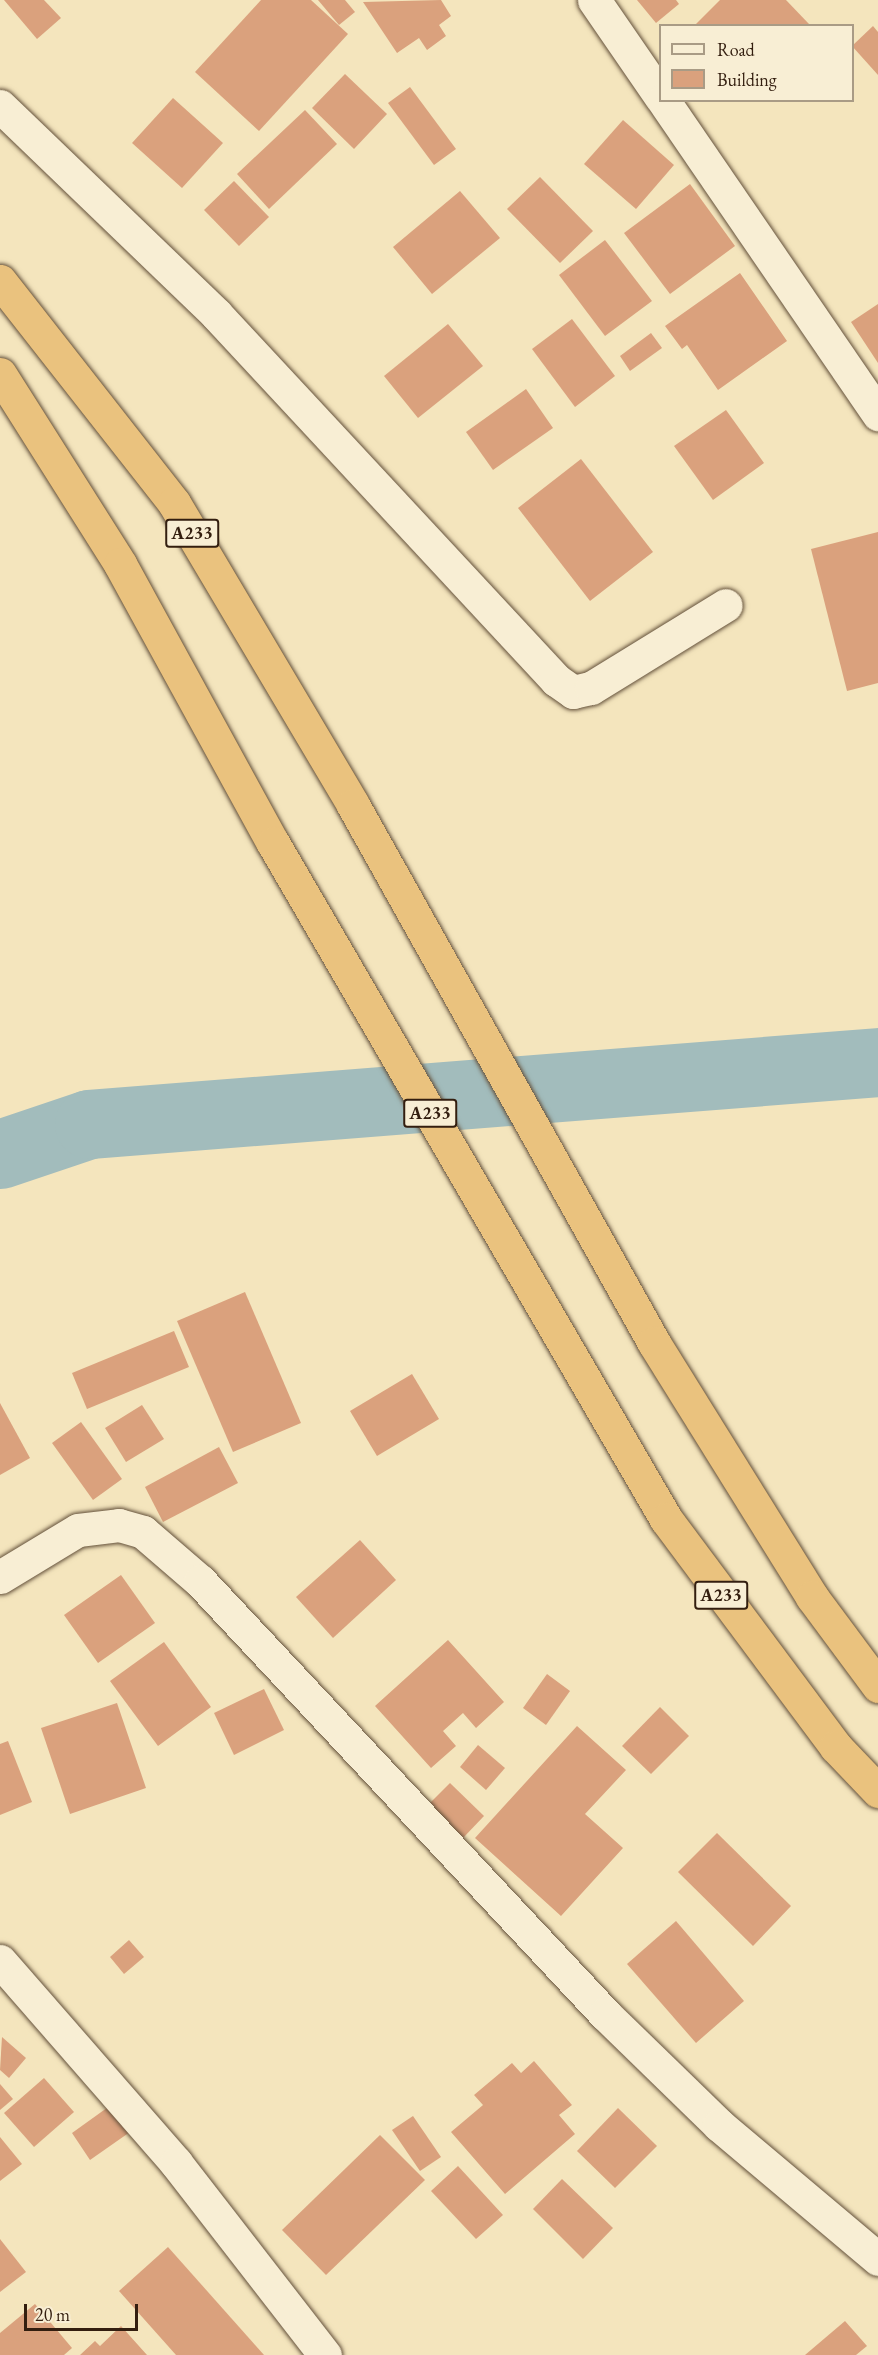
<!DOCTYPE html>
<html>
<head>
<meta charset="utf-8">
<style>
	body { margin:0 }
	#map { position:relative; width:878px; height:2355px; overflow:hidden; background:#f4e5bd; font-family:"EB Garamond",serif }
	div>[style] { position:absolute }
	[style*='--x'] { left:calc(var(--x)*1px); top:calc(var(--y)*1px); width:calc(var(--w)*1px); rotate:calc(var(--a)*1deg) }
	.river>* { height:69px; margin:-34.5px; padding:0 34.5px; transform-origin:34.5px; border-radius:34.5px; background:#a2bcbc }
	.building>* { inset:0; background:#daa17d }
	.roads { filter:drop-shadow(0 0 2px #63503a) drop-shadow(0 0 2px #63503a) }
	.minor>* { height:33px; margin:-16.5px; padding:0 16.5px; transform-origin:16.5px; border-radius:16.5px; background:#f8eed4 }
	.highway>* { height:33px; margin:-16.5px; padding:0 16.5px; transform-origin:16.5px; border-radius:16.5px; background:#eac27e }
	span { translate:-50% -50%; white-space:nowrap; text-align:center; line-height:1.15; -webkit-text-stroke:5px #f8eed4; paint-order:stroke }
	.shield-label span { padding:2px 4px; background:#f8eed4; border:2px solid; border-radius:4px; -webkit-text-stroke-width:0 }
	.shield-label { font-size:18px; color:#331e0f; font-weight:700 }
	.legend { position:absolute; left:659px; top:24px; width:195px; height:78px; box-sizing:border-box; background:#f8eed4; border:2px solid #a99b85; margin:0; padding:8px 10px; list-style:none; font-size:18px; color:#331e0f }
	.legend li { display:flex; align-items:center; gap:12px; height:30px }
	.legend b { width:30px; border:2px solid #a99b85 }
	.scale { position:absolute; left:24px; top:2304px; width:114px; height:27px; box-sizing:border-box; border:3px solid #331e0f; border-top:0; padding-left:8px; font-size:18px; line-height:21px; white-space:nowrap; color:#331e0f; -webkit-text-stroke:4px #f8eed4; paint-order:stroke }
</style>
</head>
<body>
<div id="map">
	<div class="river">
		<div style="--x:0;--y:1154;--w:94;--a:-18.6"></div>
		<div style="--x:89;--y:1124;--w:791;--a:-4.49"></div>
	</div>
	<div class="building">
		<div style="clip-path:polygon(4px 0,44px 0,61px 18px,37px 39px)"></div>
		<div style="clip-path:polygon(261px 0,311px 0,348px 34px,259px 131px,195px 72px)"></div>
		<div style="clip-path:polygon(318px 0,345px 0,355px 12px,339px 25px)"></div>
		<div style="clip-path:polygon(441px 0,451px 16px,439px 25px,446px 36px,427px 50px,419px 38px,397px 53px,363px 2px)"></div>
		<div style="clip-path:polygon(637px 0,676px 0,679px 4px,656px 23px)"></div>
		<div style="clip-path:polygon(720px 0,786px 0,809px 24px,694px 26px)"></div>
		<div style="clip-path:polygon(873px 26px,878px 32px,878px 75px,852px 46px)"></div>
		<div style="clip-path:polygon(345px 74px,387px 114px,354px 149px,312px 108px)"></div>
		<div style="clip-path:polygon(410px 87px,456px 149px,434px 165px,388px 103px)"></div>
		<div style="clip-path:polygon(173px 98px,223px 143px,182px 188px,132px 143px)"></div>
		<div style="clip-path:polygon(305px 110px,337px 144px,269px 209px,237px 174px)"></div>
		<div style="clip-path:polygon(623px 120px,674px 165px,636px 209px,584px 164px)"></div>
		<div style="clip-path:polygon(540px 177px,593px 231px,560px 263px,507px 209px)"></div>
		<div style="clip-path:polygon(234px 181px,269px 217px,239px 246px,204px 210px)"></div>
		<div style="clip-path:polygon(690px 184px,735px 246px,670px 294px,624px 233px)"></div>
		<div style="clip-path:polygon(460px 191px,500px 238px,432px 294px,393px 247px)"></div>
		<div style="clip-path:polygon(605px 240px,652px 301px,605px 336px,559px 275px)"></div>
		<div style="clip-path:polygon(740px 273px,787px 341px,718px 390px,687px 345px,682px 349px,665px 326px)"></div>
		<div style="clip-path:polygon(878px 304px,878px 363px,851px 322px)"></div>
		<div style="clip-path:polygon(572px 319px,615px 376px,575px 407px,532px 349px)"></div>
		<div style="clip-path:polygon(448px 324px,483px 366px,418px 418px,384px 376px)"></div>
		<div style="clip-path:polygon(651px 333px,662px 348px,630px 371px,620px 356px)"></div>
		<div style="clip-path:polygon(526px 389px,553px 428px,493px 470px,466px 432px)"></div>
		<div style="clip-path:polygon(726px 410px,764px 463px,713px 500px,674px 446px)"></div>
		<div style="clip-path:polygon(581px 459px,653px 552px,590px 601px,518px 508px)"></div>
		<div style="clip-path:polygon(878px 532px,878px 683px,847px 691px,811px 549px)"></div>
		<div style="clip-path:polygon(245px 1292px,301px 1423px,233px 1452px,177px 1321px)"></div>
		<div style="clip-path:polygon(174px 1331px,189px 1367px,87px 1409px,72px 1373px)"></div>
		<div style="clip-path:polygon(412px 1374px,439px 1419px,377px 1456px,350px 1411px)"></div>
		<div style="clip-path:polygon(0 1403px,30px 1458px,0 1475px)"></div>
		<div style="clip-path:polygon(142px 1405px,164px 1439px,126px 1462px,105px 1428px)"></div>
		<div style="clip-path:polygon(81px 1422px,122px 1479px,93px 1500px,52px 1443px)"></div>
		<div style="clip-path:polygon(219px 1447px,238px 1483px,163px 1522px,145px 1487px)"></div>
		<div style="clip-path:polygon(360px 1540px,396px 1580px,333px 1638px,296px 1597px)"></div>
		<div style="clip-path:polygon(121px 1575px,155px 1623px,98px 1663px,64px 1615px)"></div>
		<div style="clip-path:polygon(448px 1640px,504px 1702px,476px 1728px,463px 1713px,443px 1731px,456px 1746px,431px 1768px,375px 1706px)"></div>
		<div style="clip-path:polygon(164px 1642px,211px 1707px,158px 1746px,110px 1681px)"></div>
		<div style="clip-path:polygon(547px 1674px,570px 1691px,546px 1725px,523px 1708px)"></div>
		<div style="clip-path:polygon(264px 1689px,284px 1730px,234px 1755px,214px 1713px)"></div>
		<div style="clip-path:polygon(117px 1703px,146px 1788px,70px 1814px,41px 1728px)"></div>
		<div style="clip-path:polygon(660px 1707px,689px 1736px,651px 1774px,622px 1746px)"></div>
		<div style="clip-path:polygon(577px 1726px,626px 1770px,585px 1814px,623px 1848px,561px 1916px,475px 1838px)"></div>
		<div style="clip-path:polygon(8px 1741px,32px 1802px,0 1815px,0 1744px)"></div>
		<div style="clip-path:polygon(478px 1745px,505px 1768px,486px 1790px,460px 1767px)"></div>
		<div style="clip-path:polygon(450px 1783px,484px 1816px,463px 1838px,429px 1804px)"></div>
		<div style="clip-path:polygon(717px 1833px,791px 1906px,753px 1946px,678px 1872px)"></div>
		<div style="clip-path:polygon(676px 1921px,744px 2001px,696px 2043px,627px 1964px)"></div>
		<div style="clip-path:polygon(129px 1940px,144px 1957px,124px 1974px,110px 1957px)"></div>
		<div style="clip-path:polygon(2px 2037px,26px 2058px,9px 2078px,0 2070px)"></div>
		<div style="clip-path:polygon(534px 2061px,572px 2105px,559px 2115px,575px 2134px,505px 2194px,451px 2132px,483px 2105px,474px 2095px,512px 2063px,521px 2073px)"></div>
		<div style="clip-path:polygon(44px 2078px,74px 2112px,34px 2147px,4px 2113px)"></div>
		<div style="clip-path:polygon(0 2084px,13px 2099px,0 2110px)"></div>
		<div style="clip-path:polygon(111px 2105px,130px 2132px,90px 2160px,72px 2133px)"></div>
		<div style="clip-path:polygon(618px 2108px,657px 2146px,615px 2188px,577px 2151px)"></div>
		<div style="clip-path:polygon(413px 2116px,441px 2157px,420px 2171px,392px 2130px)"></div>
		<div style="clip-path:polygon(380px 2135px,425px 2180px,326px 2275px,282px 2230px)"></div>
		<div style="clip-path:polygon(0 2137px,22px 2164px,0 2181px)"></div>
		<div style="clip-path:polygon(458px 2166px,503px 2215px,476px 2239px,431px 2191px)"></div>
		<div style="clip-path:polygon(562px 2179px,613px 2228px,583px 2259px,533px 2209px)"></div>
		<div style="clip-path:polygon(0 2239px,26px 2272px,0 2292px)"></div>
		<div style="clip-path:polygon(168px 2247px,264px 2355px,176px 2355px,119px 2291px)"></div>
		<div style="clip-path:polygon(35px 2304px,72px 2348px,64px 2355px,0 2355px,0 2333px)"></div>
		<div style="clip-path:polygon(845px 2321px,867px 2346px,856px 2355px,805px 2355px)"></div>
		<div style="clip-path:polygon(121px 2326px,147px 2355px,80px 2355px,95px 2341px,100px 2346px)"></div>
	</div>
	<div class="roads">
		<div class="minor">
			<div style="--x:594;--y:0;--w:116;--a:55.5"></div>
			<div style="--x:663;--y:100;--w:381;--a:55.6"></div>
			<div style="--x:0;--y:106;--w:300;--a:43.9"></div>
			<div style="--x:216;--y:314;--w:500;--a:47.1"></div>
			<div style="--x:556;--y:680;--w:21;--a:35"></div>
			<div style="--x:573;--y:692;--w:18;--a:-13"></div>
			<div style="--x:591;--y:688;--w:158;--a:-31.6"></div>
			<div style="--x:0;--y:1577;--w:91;--a:-31.1"></div>
			<div style="--x:78;--y:1530;--w:41;--a:-7"></div>
			<div style="--x:119;--y:1525;--w:25;--a:16"></div>
			<div style="--x:143;--y:1532;--w:75;--a:40.7"></div>
			<div style="--x:200;--y:1581;--w:593;--a:46.91"></div>
			<div style="--x:605;--y:2014;--w:159;--a:44.2"></div>
			<div style="--x:719;--y:2125;--w:208;--a:40.1"></div>
			<div style="--x:0;--y:1961;--w:268;--a:48.9"></div>
			<div style="--x:176;--y:2163;--w:243;--a:52.2"></div>
		</div>
		<div class="highway">
			<div style="--x:0;--y:281;--w:282;--a:51.9"></div>
			<div style="--x:174;--y:503;--w:351;--a:59.3"></div>
			<div style="--x:353;--y:805;--w:616;--a:60.77"></div>
			<div style="--x:654;--y:1343;--w:299;--a:58.1"></div>
			<div style="--x:812;--y:1597;--w:111;--a:53.4"></div>
			<div style="--x:0;--y:374;--w:225;--a:57.7"></div>
			<div style="--x:120;--y:564;--w:318;--a:61.3"></div>
			<div style="--x:273;--y:843;--w:782;--a:59.83"></div>
			<div style="--x:666;--y:1519;--w:284;--a:53.3"></div>
			<div style="--x:836;--y:1747;--w:61;--a:46.3"></div>
		</div>
	</div>
	<div class="shield-label">
		<span style="left:192px;top:533px">A233</span>
		<span style="left:430px;top:1113px">A233</span>
		<span style="left:721px;top:1595px">A233</span>
	</div>
	<ul class="legend">
	<li><b style="height:8px;background:#f8eed4"></b>Road</li>
	<li><b style="height:16px;background:#daa17d"></b>Building</li>
	</ul>
	<div class="scale">20 m</div>
</div>
</body>
</html>
